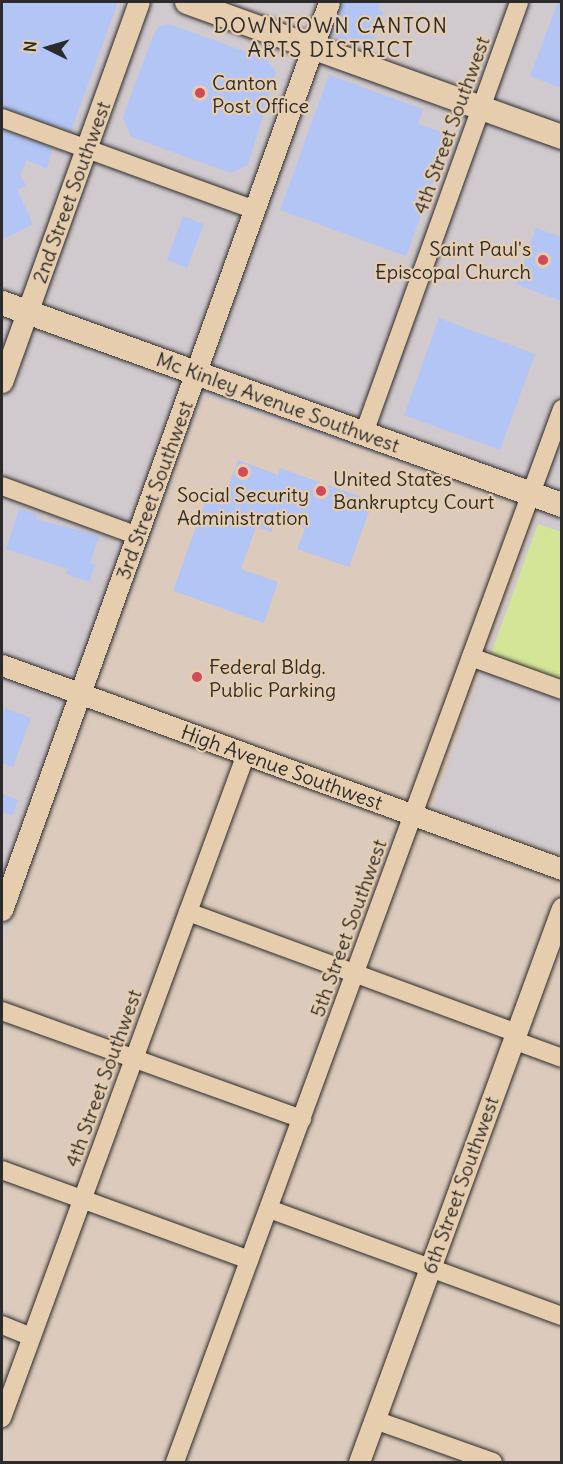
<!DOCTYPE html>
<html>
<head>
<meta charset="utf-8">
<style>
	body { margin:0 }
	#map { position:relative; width:563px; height:1464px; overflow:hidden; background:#dccbbc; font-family:Delius,sans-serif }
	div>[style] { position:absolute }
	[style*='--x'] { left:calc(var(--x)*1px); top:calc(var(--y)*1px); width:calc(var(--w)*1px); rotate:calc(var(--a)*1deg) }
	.built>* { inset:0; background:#d0c9cd }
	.green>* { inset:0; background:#d5e598 }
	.building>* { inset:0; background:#b3c5f4 }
	.roads { filter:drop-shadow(0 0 2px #2b2b2b) drop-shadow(0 0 2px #2b2b2b) }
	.minor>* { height:18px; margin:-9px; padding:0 9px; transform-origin:9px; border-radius:9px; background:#e6cdae }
	.tertiary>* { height:21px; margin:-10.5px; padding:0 10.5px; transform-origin:10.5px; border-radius:10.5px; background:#e6cdae }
	.secondary>* { height:24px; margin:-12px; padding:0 12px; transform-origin:12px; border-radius:12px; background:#e6cdae }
	.dots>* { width:16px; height:16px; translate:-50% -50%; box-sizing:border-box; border:3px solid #e6cdae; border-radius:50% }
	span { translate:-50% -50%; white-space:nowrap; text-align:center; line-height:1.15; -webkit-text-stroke:4.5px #e6cdae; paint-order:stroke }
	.poi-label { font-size:20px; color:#2b2b2b }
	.left { translate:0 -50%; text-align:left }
	.right { translate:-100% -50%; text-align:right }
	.street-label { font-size:20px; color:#2b2b2b }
	.neighbourhood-label { font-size:21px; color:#2b2b2b; letter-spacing:1.5px }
	.frame { position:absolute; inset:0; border:3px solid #2b2b2b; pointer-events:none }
	.north { position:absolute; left:18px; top:18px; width:60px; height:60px; -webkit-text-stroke:4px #e6cdae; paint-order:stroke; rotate:275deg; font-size:16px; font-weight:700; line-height:24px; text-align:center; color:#2b2b2b }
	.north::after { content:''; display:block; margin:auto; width:21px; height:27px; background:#2b2b2b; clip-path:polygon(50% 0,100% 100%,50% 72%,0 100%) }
</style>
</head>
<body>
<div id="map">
	<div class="built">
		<div style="clip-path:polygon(2px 2px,561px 2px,561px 854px,433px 808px,539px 508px,203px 396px,2px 945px)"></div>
	</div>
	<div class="green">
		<div style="clip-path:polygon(538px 524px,561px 532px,561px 680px,491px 654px)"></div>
	</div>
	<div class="building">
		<div style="clip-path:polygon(2px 2px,118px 2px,71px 131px,2px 107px)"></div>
		<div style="clip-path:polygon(344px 2px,381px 2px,378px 9px,384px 12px,369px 49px,331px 35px)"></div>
		<div style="clip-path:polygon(558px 2px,561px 2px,561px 88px,530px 76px)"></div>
		<div style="clip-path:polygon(169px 24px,266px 59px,276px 72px,248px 165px,231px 173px,131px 137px,123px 117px,153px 36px,160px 26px)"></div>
		<div style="clip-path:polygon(329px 75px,423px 109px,418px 124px,450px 135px,406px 256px,280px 210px)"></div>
		<div style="clip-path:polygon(2px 130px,52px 148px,47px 169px,27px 160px,20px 175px,26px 185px,17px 190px,33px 224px,2px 240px)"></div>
		<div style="clip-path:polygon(183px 216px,204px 224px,187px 268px,167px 260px)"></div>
		<div style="clip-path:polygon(536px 228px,561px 237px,561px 301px,516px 284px)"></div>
		<div style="clip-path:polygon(439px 318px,535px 354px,500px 450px,404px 415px)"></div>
		<div style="clip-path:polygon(238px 460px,278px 475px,280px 468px,373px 501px,349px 567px,297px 549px,305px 529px,277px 518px,271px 532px,256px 527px,241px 569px,278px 582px,264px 623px,173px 591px,207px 496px,223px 502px)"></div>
		<div style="clip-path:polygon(19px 509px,37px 514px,36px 519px,99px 536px,90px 563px,95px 565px,89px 582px,66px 574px,68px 569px,6px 549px)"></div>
		<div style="clip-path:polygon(5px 708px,31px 718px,13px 767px,2px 763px,2px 718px)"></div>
		<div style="clip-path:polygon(2px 794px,18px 800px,12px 816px,2px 812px)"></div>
	</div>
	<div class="roads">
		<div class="minor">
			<div style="--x:2;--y:118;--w:269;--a:20"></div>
			<div style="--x:364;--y:433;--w:458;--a:-70.2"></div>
			<div style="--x:2;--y:486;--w:145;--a:20.2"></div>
			<div style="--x:471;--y:657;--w:97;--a:19.9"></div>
			<div style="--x:188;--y:912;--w:350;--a:20.2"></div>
			<div style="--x:2;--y:1011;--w:319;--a:19.8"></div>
			<div style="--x:513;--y:1040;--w:52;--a:20.2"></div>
			<div style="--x:2;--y:1170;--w:263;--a:20"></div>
			<div style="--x:269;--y:1209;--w:312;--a:20.1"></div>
			<div style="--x:2;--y:1325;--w:32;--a:22"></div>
			<div style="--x:2;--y:1418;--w:707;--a:-69.82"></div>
			<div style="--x:375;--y:1420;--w:125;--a:19.6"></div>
			<div style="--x:175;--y:1462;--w:1122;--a:-69.82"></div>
		</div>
		<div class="tertiary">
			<div style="--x:2;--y:382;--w:404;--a:-70.2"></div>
			<div style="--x:2;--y:665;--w:596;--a:20.02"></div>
			<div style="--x:2;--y:910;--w:965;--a:-70.19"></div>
			<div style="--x:359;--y:1462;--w:590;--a:-69.88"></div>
		</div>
		<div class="secondary">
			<div style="--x:187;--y:2;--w:399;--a:19.8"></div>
			<div style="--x:2;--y:303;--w:595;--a:19.84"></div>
		</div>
	</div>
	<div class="dots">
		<div style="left:200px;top:93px;background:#d1495b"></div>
		<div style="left:543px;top:260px;background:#d1495b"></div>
		<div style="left:243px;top:472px;background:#d1495b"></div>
		<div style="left:321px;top:491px;background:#d1495b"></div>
		<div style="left:197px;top:677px;background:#d1495b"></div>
	</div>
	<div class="poi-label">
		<span class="left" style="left:212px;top:94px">Canton<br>Post Office</span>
		<span class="right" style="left:531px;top:260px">Saint Paul's<br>Episcopal Church</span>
		<span class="left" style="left:333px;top:490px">United States<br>Bankruptcy Court</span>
		<span style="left:243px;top:506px">Social Security<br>Administration</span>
		<span class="left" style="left:209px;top:678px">Federal Bldg.<br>Public Parking</span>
	</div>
	<div class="street-label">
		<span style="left:451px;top:125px;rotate:-70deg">4th Street Southwest</span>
		<span style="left:71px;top:192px;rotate:-70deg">2nd Street Southwest</span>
		<span style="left:278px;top:402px;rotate:20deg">Mc Kinley Avenue Southwest</span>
		<span style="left:154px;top:490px;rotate:-70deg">3rd Street Southwest</span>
		<span style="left:282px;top:767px;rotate:20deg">High Avenue Southwest</span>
		<span style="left:348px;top:928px;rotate:-70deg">5th Street Southwest</span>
		<span style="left:103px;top:1078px;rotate:-70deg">4th Street Southwest</span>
		<span style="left:460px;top:1185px;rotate:-70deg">6th Street Southwest</span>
	</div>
	<div class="neighbourhood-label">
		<span style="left:331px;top:38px">DOWNTOWN CANTON<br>ARTS DISTRICT</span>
	</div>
	<div class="frame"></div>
	<div class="north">N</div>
</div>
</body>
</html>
